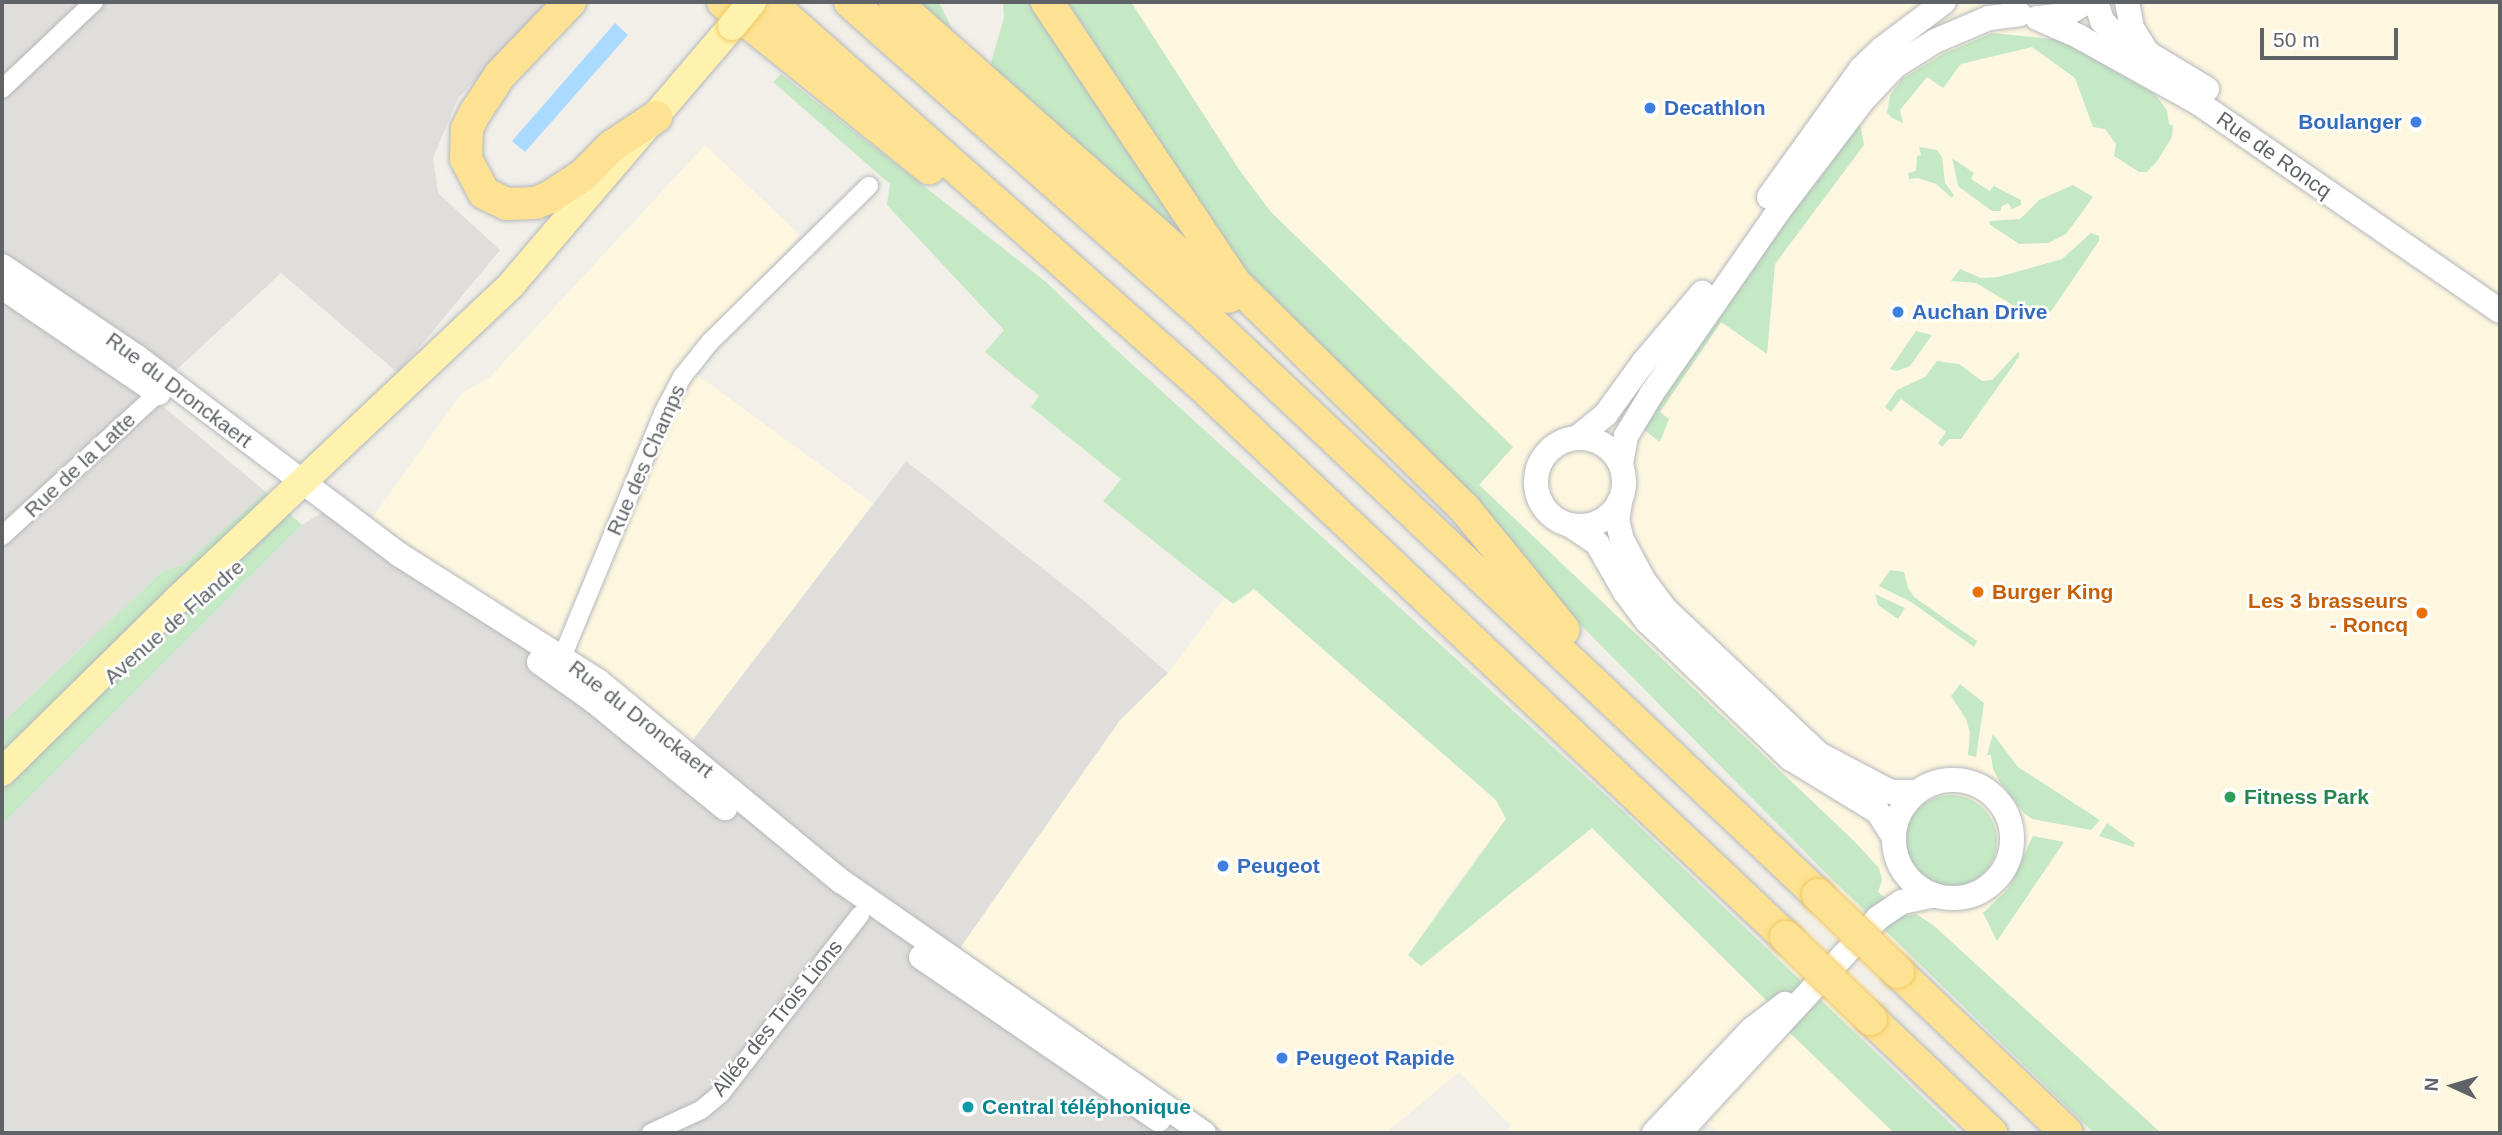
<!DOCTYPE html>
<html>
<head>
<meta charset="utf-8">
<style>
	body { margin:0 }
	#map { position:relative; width:2502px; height:1135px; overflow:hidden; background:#f1efe8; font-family:Arial,sans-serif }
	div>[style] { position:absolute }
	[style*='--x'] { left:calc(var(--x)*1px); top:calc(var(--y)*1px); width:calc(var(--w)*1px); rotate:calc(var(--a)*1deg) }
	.commercial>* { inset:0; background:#fef7e0 }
	.industrial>* { inset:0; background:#e0deda }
	.green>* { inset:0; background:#c5e8c5 }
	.round { border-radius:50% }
	.water>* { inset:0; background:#aadaff }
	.roads { filter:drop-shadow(0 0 2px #b5b8bc) drop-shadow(0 0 2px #b5b8bc) }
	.street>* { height:18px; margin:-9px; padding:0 9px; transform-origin:9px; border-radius:9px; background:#fff }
	.secondary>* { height:24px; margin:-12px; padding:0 12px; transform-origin:12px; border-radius:12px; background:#fff }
	.secondary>.ring { margin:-12px; padding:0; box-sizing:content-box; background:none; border:24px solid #fff; border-radius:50% }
	.primary>* { height:28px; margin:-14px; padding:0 14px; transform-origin:14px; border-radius:14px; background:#fff2af }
	.highway>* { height:32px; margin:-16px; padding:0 16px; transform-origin:16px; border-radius:16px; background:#fde293 }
	.bridges { filter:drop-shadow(0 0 2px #f2c960) drop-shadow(0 0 2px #f2c960) }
	.primary-bridge>* { height:28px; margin:-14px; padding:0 14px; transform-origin:14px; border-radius:14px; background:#fff2af }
	.highway-bridge>* { height:32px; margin:-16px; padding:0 16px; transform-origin:16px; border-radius:16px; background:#fde293 }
	.dots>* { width:19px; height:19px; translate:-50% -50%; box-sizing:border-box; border:4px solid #fff; border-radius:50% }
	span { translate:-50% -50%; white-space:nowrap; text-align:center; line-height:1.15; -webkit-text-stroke:5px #fff; paint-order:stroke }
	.shop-label { font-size:21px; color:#366cbe; font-weight:700 }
	.left { translate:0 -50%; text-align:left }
	.right { translate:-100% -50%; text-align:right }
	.street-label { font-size:21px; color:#5f6368 }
	.food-label { font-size:21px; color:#c56008; font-weight:700 }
	.leisure-label { font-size:21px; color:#27864d; font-weight:700 }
	.culture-label { font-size:21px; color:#0d838f; font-weight:700 }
	.frame { position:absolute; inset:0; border:4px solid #5f6368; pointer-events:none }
	.north { position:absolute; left:2418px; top:1051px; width:70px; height:70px; -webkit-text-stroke:5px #fff; paint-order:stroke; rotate:274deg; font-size:19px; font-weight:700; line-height:28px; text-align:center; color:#5f6368 }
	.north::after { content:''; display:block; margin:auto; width:24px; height:32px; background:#5f6368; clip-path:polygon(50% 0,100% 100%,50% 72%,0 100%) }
	.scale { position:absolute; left:2260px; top:28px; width:138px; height:32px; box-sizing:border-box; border:4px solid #5f6368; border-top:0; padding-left:9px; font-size:21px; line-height:24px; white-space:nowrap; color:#5f6368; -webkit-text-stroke:5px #fff; paint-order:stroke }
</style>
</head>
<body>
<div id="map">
	<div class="commercial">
		<div style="clip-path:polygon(1131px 2px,2500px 2px,2500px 1133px,2161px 1133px,1933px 925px,1916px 914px,1905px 916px,1878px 892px,1882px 880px,1879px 868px,1854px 841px,1479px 484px,1512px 447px,1271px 212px,1240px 171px)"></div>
		<div style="clip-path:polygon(705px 145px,800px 235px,682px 364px,874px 504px,689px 745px,372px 518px,461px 394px,490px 377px)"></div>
		<div style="clip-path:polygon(1254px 588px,1496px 800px,1506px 819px,1456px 885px,1409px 955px,1422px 966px,1592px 827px,1792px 1026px,1814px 1055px,1894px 1133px,1720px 1133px,1707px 1123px,1697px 1133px,1504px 1133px,1511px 1126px,1459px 1072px,1386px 1133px,1226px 1133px,960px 948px,1120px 720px,1168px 673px,1225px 597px,1233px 604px)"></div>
	</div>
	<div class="industrial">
		<div style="clip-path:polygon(2px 2px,550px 2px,458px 98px,433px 158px,438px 193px,500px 250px,398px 373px,281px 273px,173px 373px,160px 404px,266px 492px,183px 565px,164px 570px,2px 723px)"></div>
		<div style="clip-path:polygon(906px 461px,1089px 605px,1168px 673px,1120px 720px,960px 948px,1226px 1133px,2px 1133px,2px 825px,302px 525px,343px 499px,689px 745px)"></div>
	</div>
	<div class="green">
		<div style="clip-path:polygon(919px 2px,939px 2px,955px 35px,934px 17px)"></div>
		<div style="clip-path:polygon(1003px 2px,1033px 2px,1206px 257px,990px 66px,1004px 18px)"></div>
		<div style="clip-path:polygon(1068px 2px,1131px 2px,1240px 171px,1271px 212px,1513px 447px,1479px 485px,1854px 841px,1879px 868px,1882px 880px,1878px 892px,1905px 916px,1916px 914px,1933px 925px,2161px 1133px,2094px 1133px,1828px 875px,1570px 614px,1254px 284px,1171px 164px)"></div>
		<div style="clip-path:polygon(1992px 33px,2060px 40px,2155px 94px,2167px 110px,2169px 124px,2173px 126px,2172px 137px,2158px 160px,2147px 172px,2139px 172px,2114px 156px,2116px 144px,2105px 129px,2093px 127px,2075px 78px,2032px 47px,1961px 64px,1943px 88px,1927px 77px,1900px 110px,1903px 123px,1892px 118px,1887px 113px,1890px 95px,1902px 79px,1943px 54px)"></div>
		<div style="clip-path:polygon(781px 74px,1046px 282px,1124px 357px,1619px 807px,1960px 1133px,1894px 1133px,1788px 1031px,1792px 1026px,1592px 828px,1421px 966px,1408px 955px,1506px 819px,1496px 800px,1254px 589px,1233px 604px,1103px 501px,1121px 479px,1031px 407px,1039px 396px,985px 352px,1004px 330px,887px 205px,890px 184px,773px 82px)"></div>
		<div style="clip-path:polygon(1860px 124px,1864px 145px,1775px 264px,1767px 354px,1721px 322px,1660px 412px,1669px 419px,1660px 442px,1638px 425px,1685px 355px)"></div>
		<div style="clip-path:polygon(1919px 147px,1937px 150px,1942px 157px,1945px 183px,1954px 195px,1952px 198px,1936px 184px,1918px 178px,1909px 179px,1908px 173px,1916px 171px,1917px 156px,1921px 155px)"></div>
		<div style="clip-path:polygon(1952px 158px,1974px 173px,1971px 179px,1990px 191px,1994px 186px,2021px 200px,2021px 205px,2012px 209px,2008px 203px,2001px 207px,2001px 211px,1992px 211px,1958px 186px)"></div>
		<div style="clip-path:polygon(2073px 185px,2093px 197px,2066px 234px,2048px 243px,2019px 244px,1989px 224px,1990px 221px,2020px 219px,2039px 200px)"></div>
		<div style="clip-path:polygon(2091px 233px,2099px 236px,2099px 241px,2052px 310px,2044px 316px,2034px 318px,1976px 283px,1951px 281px,1960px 269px,1981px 278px,1998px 277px,2062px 259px)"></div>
		<div style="clip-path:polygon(1916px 331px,1932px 335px,1910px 366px,1897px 371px,1890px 369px)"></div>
		<div style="clip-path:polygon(2019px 351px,2019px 357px,1961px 439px,1949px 439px,1942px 447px,1938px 443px,1946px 432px,1901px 399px,1891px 412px,1885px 407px,1897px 390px,1925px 377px,1937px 361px,1959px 364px,1982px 381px,1992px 380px)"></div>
		<div style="clip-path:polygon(266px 492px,302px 525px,2px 825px,2px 723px,164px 570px,183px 565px)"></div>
		<div style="clip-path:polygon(1890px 570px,1904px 572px,1908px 588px,1914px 597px,1977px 641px,1974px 647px,1911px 602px,1879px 586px)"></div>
		<div style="clip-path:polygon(1875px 594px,1905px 608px,1898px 619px,1878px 605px)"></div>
		<div style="clip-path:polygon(1960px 684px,1984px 703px,1976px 757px,1968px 755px,1970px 733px,1966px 719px,1951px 696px)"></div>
		<div style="clip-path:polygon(1993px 734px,2018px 767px,2100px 820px,2091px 830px,2032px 819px,2024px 813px,2000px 782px,1993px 769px,1991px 755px,1987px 755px)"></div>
		<div class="round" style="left:1905px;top:795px;width:92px;height:92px"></div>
		<div style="clip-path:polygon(2107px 823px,2135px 843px,2133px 847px,2099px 836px)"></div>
		<div style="clip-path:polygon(2033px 836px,2064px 842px,1997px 941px,1983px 913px,2008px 889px)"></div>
	</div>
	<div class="water">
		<div style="clip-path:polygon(615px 23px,628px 35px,525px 152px,512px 141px)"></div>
	</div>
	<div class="roads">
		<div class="street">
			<div style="--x:2;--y:89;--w:127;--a:-43.4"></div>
			<div style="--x:2;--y:536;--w:212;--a:-42.5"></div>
			<div style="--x:558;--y:667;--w:275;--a:-67.5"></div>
			<div style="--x:663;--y:413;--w:41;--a:-62.2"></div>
			<div style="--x:682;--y:377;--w:45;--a:-51.3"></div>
			<div style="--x:710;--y:342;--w:223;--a:-44.5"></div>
			<div style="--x:651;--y:1133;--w:55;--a:-24.7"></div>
			<div style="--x:701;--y:1110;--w:26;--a:-40"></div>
			<div style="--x:721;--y:1093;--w:226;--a:-52"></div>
		</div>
		<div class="secondary">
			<div style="--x:2096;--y:2;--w:20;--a:72"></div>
			<div style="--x:2102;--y:21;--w:16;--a:45"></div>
			<div style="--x:2113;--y:32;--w:110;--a:31.2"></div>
			<div style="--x:2127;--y:2;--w:26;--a:79"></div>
			<div style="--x:2132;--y:28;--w:26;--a:58"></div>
			<div style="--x:2037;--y:18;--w:45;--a:23.7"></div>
			<div style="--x:2078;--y:36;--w:140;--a:29.1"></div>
			<div style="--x:2200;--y:104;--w:364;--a:34.6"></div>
			<div style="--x:2039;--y:18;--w:26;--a:-7"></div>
			<div style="--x:2065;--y:15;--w:26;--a:-31"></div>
			<div style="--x:1769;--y:197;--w:158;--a:-54.3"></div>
			<div style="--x:1861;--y:69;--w:30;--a:-44"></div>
			<div style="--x:1883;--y:48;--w:76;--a:-37"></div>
			<div style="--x:2;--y:266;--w:163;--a:34"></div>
			<div style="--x:137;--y:357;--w:329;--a:37"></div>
			<div style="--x:400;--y:555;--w:235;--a:32.5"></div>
			<div style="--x:598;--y:681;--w:315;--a:39.5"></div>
			<div style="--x:841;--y:881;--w:442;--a:34.8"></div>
			<div style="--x:2;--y:287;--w:189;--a:34.2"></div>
			<div style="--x:1578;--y:437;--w:36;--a:-39"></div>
			<div style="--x:1606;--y:414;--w:63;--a:-54"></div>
			<div style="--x:1643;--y:363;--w:92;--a:-49.9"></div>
			<div class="ring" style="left:1536px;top:438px;width:64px;height:64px"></div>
			<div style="--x:1621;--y:464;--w:28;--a:-80"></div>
			<div style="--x:1626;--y:436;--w:50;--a:-58.8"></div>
			<div style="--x:1652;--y:393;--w:219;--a:-55.2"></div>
			<div style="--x:1777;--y:213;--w:143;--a:-52.7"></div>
			<div style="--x:1864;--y:99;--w:45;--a:-46.8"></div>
			<div style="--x:1895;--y:66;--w:47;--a:-32"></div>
			<div style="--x:1935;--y:41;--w:59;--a:-23.1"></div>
			<div style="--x:1989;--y:18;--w:31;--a:-7"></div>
			<div style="--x:1620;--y:502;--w:18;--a:99"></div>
			<div style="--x:1617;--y:520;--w:21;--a:76"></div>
			<div style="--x:1622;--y:540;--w:47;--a:61.8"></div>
			<div style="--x:1644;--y:581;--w:36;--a:53"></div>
			<div style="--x:1666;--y:610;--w:210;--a:43.3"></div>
			<div style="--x:1819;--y:754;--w:81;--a:27.8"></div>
			<div style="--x:1891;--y:792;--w:25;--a:0"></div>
			<div style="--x:1570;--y:525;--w:32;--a:34"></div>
			<div style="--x:1597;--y:543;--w:56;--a:60.3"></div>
			<div style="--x:1625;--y:592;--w:38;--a:53"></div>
			<div style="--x:1648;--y:622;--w:197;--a:43.8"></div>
			<div style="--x:1790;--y:758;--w:103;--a:31.5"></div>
			<div style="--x:1878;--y:812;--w:28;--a:58"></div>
			<div style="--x:539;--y:662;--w:69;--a:35.5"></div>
			<div style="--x:595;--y:702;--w:168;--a:39.2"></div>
			<div class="ring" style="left:1894px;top:780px;width:94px;height:94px"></div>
			<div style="--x:921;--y:957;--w:288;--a:34.4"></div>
			<div style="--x:1654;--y:1133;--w:141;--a:-46.7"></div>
			<div style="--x:1751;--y:1030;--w:43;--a:-37.4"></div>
			<div style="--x:1679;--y:1133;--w:293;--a:-47.2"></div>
			<div style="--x:1878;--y:918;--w:29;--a:-34"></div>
			<div style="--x:1902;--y:902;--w:33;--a:-12"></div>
		</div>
		<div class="primary">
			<div style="--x:2;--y:772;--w:245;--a:-44.5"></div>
			<div style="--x:177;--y:600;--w:459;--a:-43.3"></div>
			<div style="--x:511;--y:285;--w:340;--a:-49.5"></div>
		</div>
		<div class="highway">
			<div style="--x:570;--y:2;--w:101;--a:133.8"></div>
			<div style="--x:500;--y:75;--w:45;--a:123.3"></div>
			<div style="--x:475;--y:113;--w:18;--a:117"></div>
			<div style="--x:467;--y:129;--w:30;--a:92"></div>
			<div style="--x:466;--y:159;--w:38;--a:62"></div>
			<div style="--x:484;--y:193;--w:25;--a:26"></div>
			<div style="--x:507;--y:204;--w:28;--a:-2"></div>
			<div style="--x:535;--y:203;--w:14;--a:-21"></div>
			<div style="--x:548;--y:198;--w:40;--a:-32.9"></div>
			<div style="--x:582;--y:176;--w:42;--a:-45"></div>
			<div style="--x:612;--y:146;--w:53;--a:-33.4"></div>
			<div style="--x:723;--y:2;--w:265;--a:38.9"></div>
			<div style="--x:769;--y:2;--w:573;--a:41.53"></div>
			<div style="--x:1198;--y:382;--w:809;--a:43.35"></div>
			<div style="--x:850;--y:2;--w:475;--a:41.5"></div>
			<div style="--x:1206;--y:317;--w:842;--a:43.36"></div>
			<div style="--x:895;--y:2;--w:445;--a:41.5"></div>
			<div style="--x:1047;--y:2;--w:339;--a:56.2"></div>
			<div style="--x:1236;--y:284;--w:321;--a:44.5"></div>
			<div style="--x:1465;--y:509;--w:156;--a:50.7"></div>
			<div style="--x:1898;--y:972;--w:233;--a:43.6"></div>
			<div style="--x:1871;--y:1019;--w:166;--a:43.5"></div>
		</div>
	</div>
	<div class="bridges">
		<div class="primary-bridge">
			<div style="--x:732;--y:26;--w:31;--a:-50"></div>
		</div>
		<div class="highway-bridge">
			<div style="--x:1818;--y:895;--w:111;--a:43.9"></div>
			<div style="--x:1786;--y:937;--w:118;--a:44"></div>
		</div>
	</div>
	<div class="dots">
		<div style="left:1650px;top:108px;background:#3f7fe0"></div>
		<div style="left:2416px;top:122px;background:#3f7fe0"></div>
		<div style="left:1898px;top:312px;background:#3f7fe0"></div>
		<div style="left:1978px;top:592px;background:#e8710a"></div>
		<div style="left:2422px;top:613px;background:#e8710a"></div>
		<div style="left:2230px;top:797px;background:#2e9e5b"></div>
		<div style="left:1223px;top:866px;background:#3f7fe0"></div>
		<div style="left:1282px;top:1058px;background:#3f7fe0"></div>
		<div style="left:968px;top:1107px;background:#0f9aa8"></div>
	</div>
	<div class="shop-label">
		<span class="left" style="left:1664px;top:108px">Decathlon</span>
		<span class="right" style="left:2402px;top:122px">Boulanger</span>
		<span class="left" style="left:1912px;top:312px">Auchan Drive</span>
		<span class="left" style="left:1237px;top:866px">Peugeot</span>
		<span class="left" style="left:1296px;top:1058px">Peugeot Rapide</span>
	</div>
	<div class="street-label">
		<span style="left:2274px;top:155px;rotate:35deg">Rue de Roncq</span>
		<span style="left:179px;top:390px;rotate:37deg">Rue du Dronckaert</span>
		<span style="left:646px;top:460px;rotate:-66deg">Rue des Champs</span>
		<span style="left:80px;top:465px;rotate:-43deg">Rue de la Latte</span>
		<span style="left:174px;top:622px;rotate:-41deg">Avenue de Flandre</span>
		<span style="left:641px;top:719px;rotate:38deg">Rue du Dronckaert</span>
		<span style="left:777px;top:1018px;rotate:-51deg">Allée des Trois Lions</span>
	</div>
	<div class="food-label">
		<span class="left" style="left:1992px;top:592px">Burger King</span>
		<span class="right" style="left:2408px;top:613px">Les 3 brasseurs<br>- Roncq</span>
	</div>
	<div class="leisure-label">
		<span class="left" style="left:2244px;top:797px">Fitness Park</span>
	</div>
	<div class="culture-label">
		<span class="left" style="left:982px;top:1107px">Central téléphonique</span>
	</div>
	<div class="frame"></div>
	<div class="north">N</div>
	<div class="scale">50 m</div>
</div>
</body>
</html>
